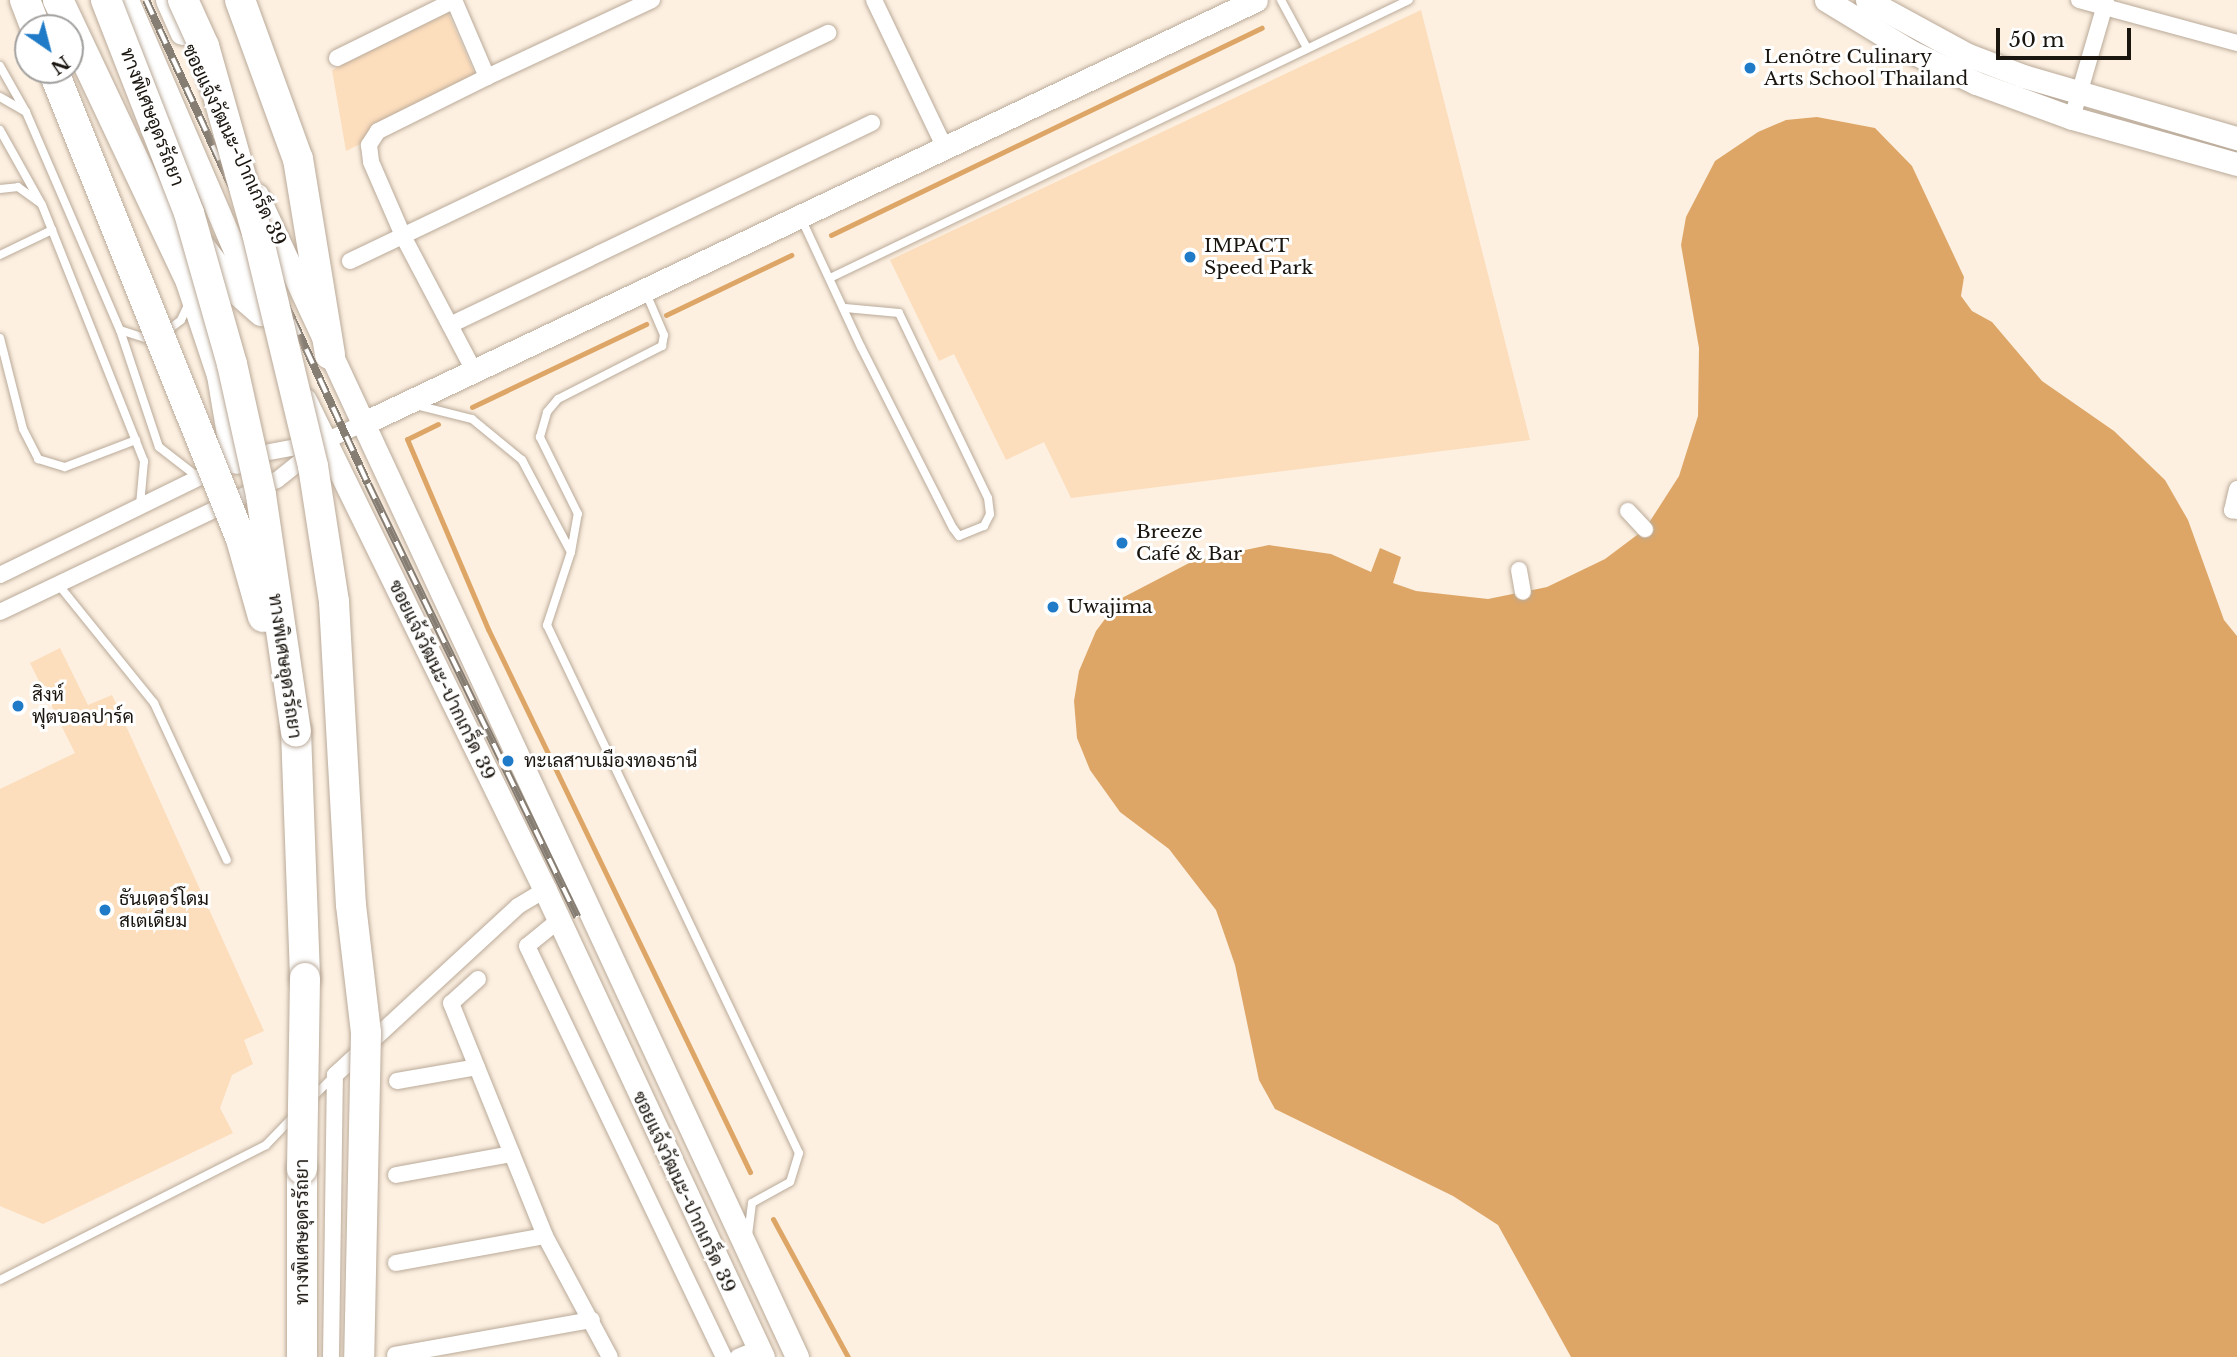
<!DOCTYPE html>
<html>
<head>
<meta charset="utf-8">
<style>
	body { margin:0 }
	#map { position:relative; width:2237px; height:1357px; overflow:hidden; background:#fdf0e1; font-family:"Libre Baskerville",Sarabun,serif }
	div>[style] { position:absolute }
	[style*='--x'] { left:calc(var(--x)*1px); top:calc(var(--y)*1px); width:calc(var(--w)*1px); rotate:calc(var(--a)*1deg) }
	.green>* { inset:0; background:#fcddbc }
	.water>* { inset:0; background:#dda667 }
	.stream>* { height:5px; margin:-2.5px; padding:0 2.5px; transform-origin:2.5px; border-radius:2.5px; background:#dda667 }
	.roads { filter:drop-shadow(0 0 2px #baaa99) drop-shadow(0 0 2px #baaa99) }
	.lane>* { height:8px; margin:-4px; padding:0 4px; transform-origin:4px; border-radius:4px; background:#fff }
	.street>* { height:16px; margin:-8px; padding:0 8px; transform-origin:8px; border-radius:8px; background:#fff }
	.secondary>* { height:23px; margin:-11.5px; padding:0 11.5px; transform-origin:11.5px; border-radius:11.5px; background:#fff }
	.highway>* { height:30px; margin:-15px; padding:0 15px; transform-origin:15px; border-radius:15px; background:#fff }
	.rail>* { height:8px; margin-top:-4px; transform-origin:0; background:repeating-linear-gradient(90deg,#fff 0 16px,#867d73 0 32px); box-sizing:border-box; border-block:2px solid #867d73 }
	.bridges { filter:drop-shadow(0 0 2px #baaa99) drop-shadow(0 0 2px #baaa99) }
	.highway-bridge>* { height:30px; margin:-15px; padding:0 15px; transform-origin:15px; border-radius:15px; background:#fff }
	.dots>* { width:19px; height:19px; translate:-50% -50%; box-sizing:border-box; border:4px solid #fff; border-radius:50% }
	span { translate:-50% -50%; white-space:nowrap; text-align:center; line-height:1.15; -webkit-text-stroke:6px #fff; paint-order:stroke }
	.poi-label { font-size:19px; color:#1a150f }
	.left { translate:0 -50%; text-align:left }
	.street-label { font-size:19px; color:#1a150f }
	.north { position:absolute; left:14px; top:14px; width:70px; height:70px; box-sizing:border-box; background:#fff; border:2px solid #a3a19f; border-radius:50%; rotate:145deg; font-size:19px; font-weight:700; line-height:28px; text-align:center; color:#1a150f }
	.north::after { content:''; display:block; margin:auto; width:24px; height:32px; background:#1f7bc7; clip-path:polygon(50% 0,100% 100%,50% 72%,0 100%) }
	.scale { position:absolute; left:1996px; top:28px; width:135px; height:32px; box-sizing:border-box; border:4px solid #1a150f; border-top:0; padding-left:9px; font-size:21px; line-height:24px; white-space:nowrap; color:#1a150f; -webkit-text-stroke:5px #fff; paint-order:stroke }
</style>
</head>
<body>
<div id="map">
	<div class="green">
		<div style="clip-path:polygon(1421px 10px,1530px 440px,1071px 498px,1044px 442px,1006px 460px,954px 354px,939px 361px,890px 260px)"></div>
		<div style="clip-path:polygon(448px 13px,480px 86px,346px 151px,332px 70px)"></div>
		<div style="clip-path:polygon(60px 648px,88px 705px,112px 695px,264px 1031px,244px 1040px,253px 1064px,232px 1075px,220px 1108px,233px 1133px,43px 1224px,0 1206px,0 789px,75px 753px,30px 663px)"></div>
	</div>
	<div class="water">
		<div style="clip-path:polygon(1817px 117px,1875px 128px,1912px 166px,1964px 277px,1961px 296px,1972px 311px,1992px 322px,2042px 381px,2114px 431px,2165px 480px,2188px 520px,2224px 620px,2237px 636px,2237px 1357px,1571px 1357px,1498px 1225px,1453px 1196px,1275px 1109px,1259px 1080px,1235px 965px,1216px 910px,1169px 849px,1120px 812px,1090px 770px,1077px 738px,1074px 701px,1079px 671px,1096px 631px,1120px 599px,1193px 561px,1269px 545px,1331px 554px,1371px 572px,1380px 548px,1401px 557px,1393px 583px,1416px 591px,1488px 599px,1547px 587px,1605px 559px,1645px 529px,1679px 476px,1698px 416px,1699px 348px,1681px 245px,1686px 217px,1715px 161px,1758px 132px,1786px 120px)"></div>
	</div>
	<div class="stream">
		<div style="--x:831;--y:235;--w:478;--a:-25.7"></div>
		<div style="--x:666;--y:315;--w:139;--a:-25.6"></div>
		<div style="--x:472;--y:407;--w:193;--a:-25.5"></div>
		<div style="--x:438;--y:424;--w:34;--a:154"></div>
		<div style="--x:407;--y:439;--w:207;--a:66.9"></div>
		<div style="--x:488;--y:629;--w:603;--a:64.24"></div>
		<div style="--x:773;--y:1219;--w:157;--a:61.5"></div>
	</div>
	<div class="roads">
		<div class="lane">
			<div style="--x:1281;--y:0;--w:55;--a:61.6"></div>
			<div style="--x:0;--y:66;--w:53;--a:60.5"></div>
			<div style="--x:0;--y:97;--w:30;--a:30"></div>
			<div style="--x:26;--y:112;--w:237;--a:66.7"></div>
			<div style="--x:120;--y:330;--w:123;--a:71.6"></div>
			<div style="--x:159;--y:447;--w:51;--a:37.8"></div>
			<div style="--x:0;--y:130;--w:86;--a:60.8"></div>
			<div style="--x:42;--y:205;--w:276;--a:68.3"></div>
			<div style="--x:144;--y:461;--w:44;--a:95.2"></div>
			<div style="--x:0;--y:189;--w:18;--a:-6"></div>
			<div style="--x:18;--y:187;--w:27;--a:36"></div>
			<div style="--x:801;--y:218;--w:142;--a:65.1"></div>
			<div style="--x:861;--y:347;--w:203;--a:63.1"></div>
			<div style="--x:953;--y:528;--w:10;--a:53"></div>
			<div style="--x:959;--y:536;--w:27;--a:-22"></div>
			<div style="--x:984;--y:526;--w:13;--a:-63"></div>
			<div style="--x:990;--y:514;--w:16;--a:-97"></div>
			<div style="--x:988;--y:498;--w:205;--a:-115.7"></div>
			<div style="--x:899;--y:313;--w:54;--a:-174.7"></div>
			<div style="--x:0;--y:255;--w:58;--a:-25.7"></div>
			<div style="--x:830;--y:278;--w:642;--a:-25.65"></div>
			<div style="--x:120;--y:330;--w:26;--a:18"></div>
			<div style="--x:145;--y:338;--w:15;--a:-8"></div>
			<div style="--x:160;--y:336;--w:26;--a:-37"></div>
			<div style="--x:181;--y:320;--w:17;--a:-65"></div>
			<div style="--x:0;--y:338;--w:94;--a:75.8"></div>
			<div style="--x:23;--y:429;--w:34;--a:63"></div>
			<div style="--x:38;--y:459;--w:28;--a:17"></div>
			<div style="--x:65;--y:467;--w:76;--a:-20.8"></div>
			<div style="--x:416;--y:405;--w:58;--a:14"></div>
			<div style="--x:472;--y:419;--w:65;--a:39.4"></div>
			<div style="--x:522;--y:460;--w:104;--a:62"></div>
			<div style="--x:571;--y:552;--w:77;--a:108.2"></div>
			<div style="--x:547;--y:625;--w:585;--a:64.49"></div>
			<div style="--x:799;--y:1153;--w:30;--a:107"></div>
			<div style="--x:790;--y:1182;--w:43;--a:151.1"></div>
			<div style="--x:752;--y:1203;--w:32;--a:97"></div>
			<div style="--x:571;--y:552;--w:39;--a:-80"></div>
			<div style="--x:578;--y:514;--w:86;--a:-116.3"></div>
			<div style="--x:540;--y:437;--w:26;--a:-74"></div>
			<div style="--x:547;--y:412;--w:17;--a:-50"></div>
			<div style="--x:558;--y:399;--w:117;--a:-27"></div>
			<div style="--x:662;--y:346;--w:11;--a:-80"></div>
			<div style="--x:664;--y:335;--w:46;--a:-113.2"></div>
			<div style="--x:58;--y:584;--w:153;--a:51.1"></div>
			<div style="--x:154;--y:703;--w:173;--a:65.1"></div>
			<div style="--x:312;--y:1098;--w:30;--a:-45"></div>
			<div style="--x:0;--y:1280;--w:298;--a:-26.9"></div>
			<div style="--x:266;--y:1145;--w:39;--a:-46"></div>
		</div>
		<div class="street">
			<div style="--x:454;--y:0;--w:84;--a:66.8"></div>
			<div style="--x:487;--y:77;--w:122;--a:153.6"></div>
			<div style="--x:378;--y:131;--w:17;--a:123"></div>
			<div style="--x:369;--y:145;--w:17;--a:83"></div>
			<div style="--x:371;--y:162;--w:83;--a:66.5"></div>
			<div style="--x:404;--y:238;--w:150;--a:62.2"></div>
			<div style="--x:874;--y:0;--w:164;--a:64.4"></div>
			<div style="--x:2079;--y:0;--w:164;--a:15.2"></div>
			<div style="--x:337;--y:58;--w:131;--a:-26.2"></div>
			<div style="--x:487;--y:77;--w:182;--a:-25"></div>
			<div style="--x:2072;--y:118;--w:121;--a:-73.7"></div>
			<div style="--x:350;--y:261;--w:530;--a:-25.5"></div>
			<div style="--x:450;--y:325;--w:468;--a:-25.6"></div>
			<div style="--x:248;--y:456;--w:65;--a:-10.6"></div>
			<div style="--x:2237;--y:489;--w:22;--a:103"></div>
			<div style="--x:2232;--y:510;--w:5;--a:11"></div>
			<div style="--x:1628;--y:511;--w:25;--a:47"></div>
			<div style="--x:1519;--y:570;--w:22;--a:80"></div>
			<div style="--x:0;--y:575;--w:243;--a:-26.1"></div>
			<div style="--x:0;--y:612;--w:307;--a:-25.5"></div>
			<div style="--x:277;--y:480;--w:63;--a:-38.5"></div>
			<div style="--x:326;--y:441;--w:42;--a:-25.3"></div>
			<div style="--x:559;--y:920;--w:41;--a:140.9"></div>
			<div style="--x:527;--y:946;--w:456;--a:64.4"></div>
			<div style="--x:478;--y:979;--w:36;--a:138"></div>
			<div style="--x:451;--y:1003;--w:251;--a:68"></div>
			<div style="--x:545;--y:1236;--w:137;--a:61.8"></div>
			<div style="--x:397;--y:1081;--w:81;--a:-9.9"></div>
			<div style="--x:396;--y:1175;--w:118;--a:-10.3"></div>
			<div style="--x:396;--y:1263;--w:151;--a:-10.3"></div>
			<div style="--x:395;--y:1355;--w:200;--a:-10.1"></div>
			<div style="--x:331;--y:1357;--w:282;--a:-89.2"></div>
			<div style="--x:335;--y:1075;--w:249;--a:-42.7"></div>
			<div style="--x:518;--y:906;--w:31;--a:-31"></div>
			<div style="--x:738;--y:1357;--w:22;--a:-22"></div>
		</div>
		<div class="secondary">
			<div style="--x:127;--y:0;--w:333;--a:66.7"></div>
			<div style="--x:167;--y:0;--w:36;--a:66"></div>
			<div style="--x:1826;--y:0;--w:98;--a:31.3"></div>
			<div style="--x:1910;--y:51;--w:73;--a:25.9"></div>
			<div style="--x:1976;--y:83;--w:102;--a:20"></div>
			<div style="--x:2072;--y:118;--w:171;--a:15.6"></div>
			<div style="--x:1867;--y:0;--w:115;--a:28.6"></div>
			<div style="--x:1968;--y:55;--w:59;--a:20.9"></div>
			<div style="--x:2023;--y:76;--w:223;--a:16.2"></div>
			<div style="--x:257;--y:195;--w:1281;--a:65.07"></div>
			<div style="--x:305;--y:400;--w:546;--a:63.9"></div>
			<div style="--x:545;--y:890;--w:515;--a:64.98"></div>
			<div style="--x:364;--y:423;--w:987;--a:-25.37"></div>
		</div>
		<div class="highway">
			<div style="--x:25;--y:0;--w:30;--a:69"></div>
			<div style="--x:58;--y:0;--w:312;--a:64.7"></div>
			<div style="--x:191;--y:282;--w:98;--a:71.6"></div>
			<div style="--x:222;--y:375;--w:85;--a:80.5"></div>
			<div style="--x:240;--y:0;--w:169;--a:70"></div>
			<div style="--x:298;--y:159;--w:198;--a:80.7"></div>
			<div style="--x:199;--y:246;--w:36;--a:53"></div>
			<div style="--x:221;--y:275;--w:55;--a:41.3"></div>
			<div style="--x:296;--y:731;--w:247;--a:87.9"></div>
			<div style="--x:302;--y:1169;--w:188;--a:90"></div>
		</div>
	</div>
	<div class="rail">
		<div style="--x:146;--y:0;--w:532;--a:65.36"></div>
		<div style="--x:368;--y:484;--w:481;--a:64.2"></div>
	</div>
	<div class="bridges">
		<div class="highway-bridge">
			<div style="--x:106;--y:0;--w:229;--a:68.7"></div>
			<div style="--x:189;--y:213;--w:157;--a:74.1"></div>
			<div style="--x:232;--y:364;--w:134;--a:77.5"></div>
			<div style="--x:261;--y:495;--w:239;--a:81.6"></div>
			<div style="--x:183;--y:0;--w:51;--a:65.5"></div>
			<div style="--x:204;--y:46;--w:194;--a:74.2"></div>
			<div style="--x:257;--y:233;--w:240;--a:76.5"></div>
			<div style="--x:313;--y:466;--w:138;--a:81.2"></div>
			<div style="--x:334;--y:602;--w:303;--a:86.8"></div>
			<div style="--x:351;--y:905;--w:129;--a:83.3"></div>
			<div style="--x:366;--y:1033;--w:324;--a:91.2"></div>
			<div style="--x:53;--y:70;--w:505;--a:68.16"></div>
			<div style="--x:241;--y:539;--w:81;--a:74.2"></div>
			<div style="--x:302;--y:1169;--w:191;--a:-89.1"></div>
		</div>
	</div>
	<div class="dots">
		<div style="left:1750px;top:68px;background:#1f7bc7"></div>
		<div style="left:1190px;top:257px;background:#1f7bc7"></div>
		<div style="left:1122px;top:543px;background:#1f7bc7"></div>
		<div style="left:1053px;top:607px;background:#1f7bc7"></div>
		<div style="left:18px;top:706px;background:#1f7bc7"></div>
		<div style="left:508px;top:761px;background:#1f7bc7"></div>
		<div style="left:105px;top:910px;background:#1f7bc7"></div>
	</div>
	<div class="poi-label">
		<span class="left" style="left:1764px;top:68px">Lenôtre Culinary<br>Arts School Thailand</span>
		<span class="left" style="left:1204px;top:257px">IMPACT<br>Speed Park</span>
		<span class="left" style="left:1136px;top:543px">Breeze<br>Café &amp; Bar</span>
		<span class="left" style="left:1067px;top:607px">Uwajima</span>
		<span class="left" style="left:32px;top:706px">สิงห์<br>ฟุตบอลปาร์ค</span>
		<span class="left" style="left:524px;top:761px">ทะเลสาบเมืองทองธานี</span>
		<span class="left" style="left:119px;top:910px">ธันเดอร์โดม<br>สเตเดียม</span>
	</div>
	<div class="street-label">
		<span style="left:152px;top:117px;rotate:69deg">ทางพิเศษอุดรรัถยา</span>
		<span style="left:234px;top:145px;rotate:65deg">ซอยแจ้งวัฒนะ-ปากเกร็ด 39</span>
		<span style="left:285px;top:666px;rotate:82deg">ทางพิเศษอุดรรัถยา</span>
		<span style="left:442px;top:680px;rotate:64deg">ซอยแจ้งวัฒนะ-ปากเกร็ด 39</span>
		<span style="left:684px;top:1192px;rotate:65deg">ซอยแจ้งวัฒนะ-ปากเกร็ด 39</span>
		<span style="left:302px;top:1232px;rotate:-90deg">ทางพิเศษอุดรรัถยา</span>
	</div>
	<div class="north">N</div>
	<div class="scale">50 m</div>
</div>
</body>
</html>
